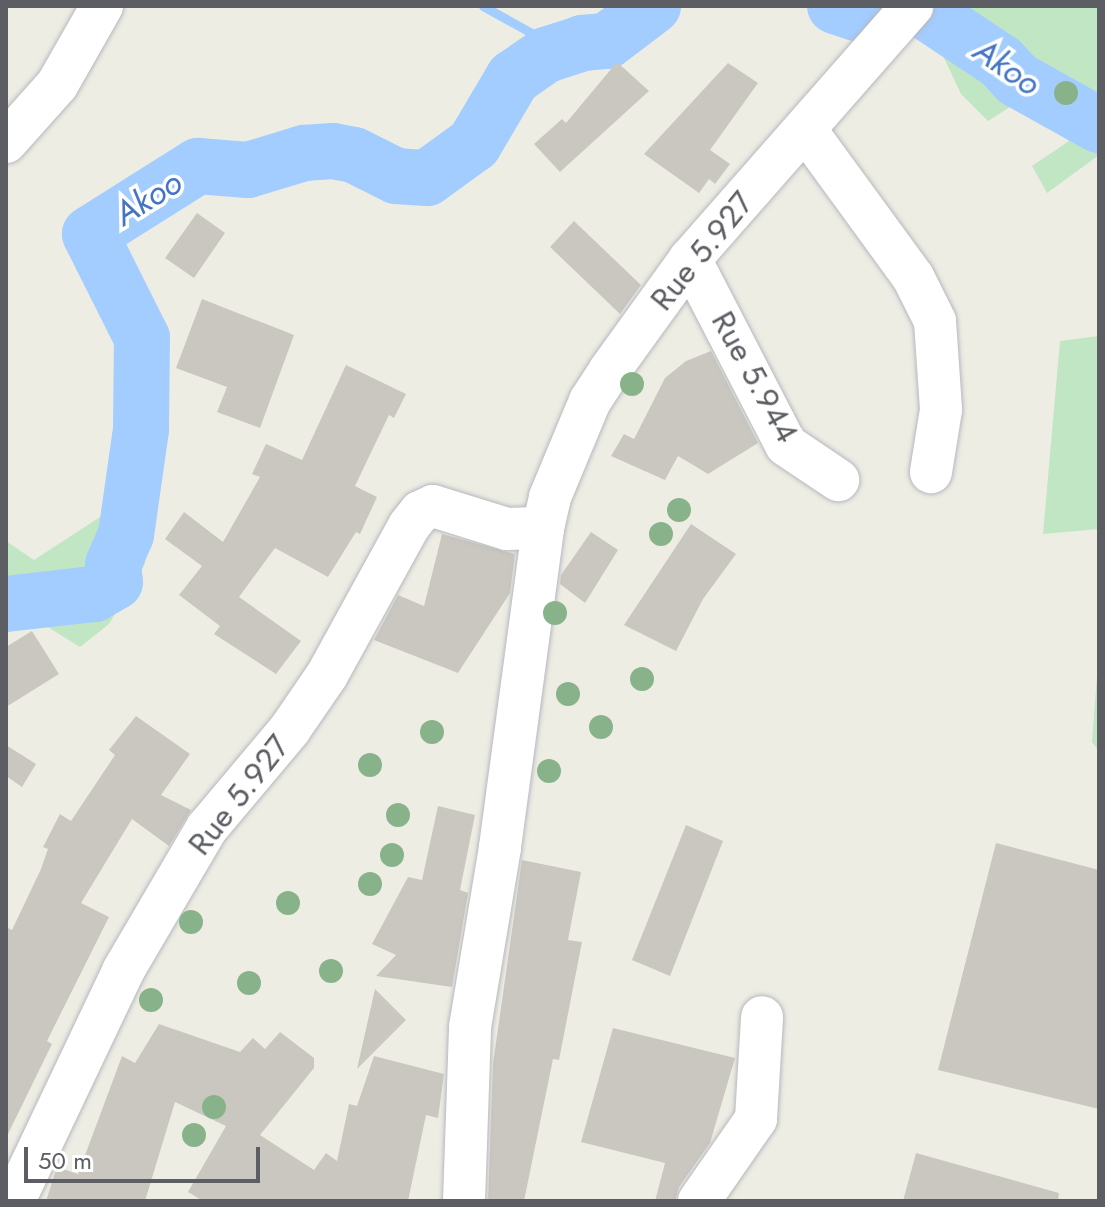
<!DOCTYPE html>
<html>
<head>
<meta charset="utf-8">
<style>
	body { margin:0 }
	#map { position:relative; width:1105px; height:1207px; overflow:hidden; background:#eeede4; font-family:Jost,sans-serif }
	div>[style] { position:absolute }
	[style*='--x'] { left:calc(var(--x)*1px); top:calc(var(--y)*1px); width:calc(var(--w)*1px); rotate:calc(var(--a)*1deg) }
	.green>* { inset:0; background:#c0e6c4 }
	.stream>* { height:9px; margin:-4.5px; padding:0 4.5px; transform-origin:4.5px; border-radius:4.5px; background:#a3ccff }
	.river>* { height:56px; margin:-28px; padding:0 28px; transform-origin:28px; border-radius:28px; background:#a3ccff }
	.building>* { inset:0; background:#cac7c1 }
	.roads { filter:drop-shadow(0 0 2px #b6b8be) drop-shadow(0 0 2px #b6b8be) }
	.minor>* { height:42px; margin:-21px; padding:0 21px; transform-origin:21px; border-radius:21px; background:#fff }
	.trees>* { width:24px; height:24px; margin:-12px; border-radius:50%; background:#88b38a }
	span { translate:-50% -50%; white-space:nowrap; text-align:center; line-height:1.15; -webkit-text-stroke:7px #fff; paint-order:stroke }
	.street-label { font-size:32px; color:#5c5e64 }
	.water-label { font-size:34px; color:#4474c4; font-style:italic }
	.frame { position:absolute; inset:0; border:8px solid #5c5e64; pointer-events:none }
	.scale { position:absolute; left:24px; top:1147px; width:236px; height:36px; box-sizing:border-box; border:4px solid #5c5e64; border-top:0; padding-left:10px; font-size:24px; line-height:28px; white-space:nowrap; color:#5c5e64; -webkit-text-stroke:6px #fff; paint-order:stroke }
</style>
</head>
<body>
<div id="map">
	<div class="green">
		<div style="clip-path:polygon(954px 6px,1099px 6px,1099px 155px,1047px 193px,1032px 166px,1069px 141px,1024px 98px,988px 121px,961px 94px,944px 58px,940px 38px)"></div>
		<div style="clip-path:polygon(1099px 336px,1099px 529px,1043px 534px,1060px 341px)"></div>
		<div style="clip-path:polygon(103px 515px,145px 564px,109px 624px,80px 647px,30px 616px,6px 634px,6px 541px,34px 560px)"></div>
		<div style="clip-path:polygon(1099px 649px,1099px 751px,1092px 742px)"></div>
	</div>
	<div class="stream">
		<div style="--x:483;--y:6;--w:90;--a:29.1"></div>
	</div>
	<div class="river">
		<div style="--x:835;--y:6;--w:22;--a:18"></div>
		<div style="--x:856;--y:13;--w:15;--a:-28"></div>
		<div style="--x:917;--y:6;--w:101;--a:33.7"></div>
		<div style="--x:1001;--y:62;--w:25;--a:47"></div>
		<div style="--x:1018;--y:80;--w:93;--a:29.1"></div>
		<div style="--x:6;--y:604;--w:89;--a:-6.5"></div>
		<div style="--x:94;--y:594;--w:24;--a:-30"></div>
		<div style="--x:115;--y:582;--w:17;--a:-97"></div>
		<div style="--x:113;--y:565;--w:33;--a:-67"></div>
		<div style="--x:126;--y:535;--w:107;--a:-81.9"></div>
		<div style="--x:141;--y:429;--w:91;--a:-89.4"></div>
		<div style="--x:142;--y:338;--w:116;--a:-116.6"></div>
		<div style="--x:90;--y:234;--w:128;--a:-32.2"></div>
		<div style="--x:198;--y:166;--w:50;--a:4.6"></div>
		<div style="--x:248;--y:170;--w:59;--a:-16.9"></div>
		<div style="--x:304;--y:153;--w:29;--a:-4"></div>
		<div style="--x:333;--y:151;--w:21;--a:11"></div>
		<div style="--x:354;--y:155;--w:47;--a:26.6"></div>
		<div style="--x:396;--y:176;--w:31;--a:4"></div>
		<div style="--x:427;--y:178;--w:58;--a:-35.9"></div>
		<div style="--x:474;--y:144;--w:77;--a:-59.4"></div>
		<div style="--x:513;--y:78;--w:40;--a:-34.9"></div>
		<div style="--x:546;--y:55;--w:38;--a:-18"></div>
		<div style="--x:582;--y:43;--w:25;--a:-5"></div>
		<div style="--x:607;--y:41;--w:58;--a:-37.3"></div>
	</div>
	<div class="building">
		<div style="clip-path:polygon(617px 62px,649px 91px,560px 172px,534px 144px,562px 119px,566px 123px)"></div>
		<div style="clip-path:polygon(728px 63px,758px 83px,710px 150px,730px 164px,715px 184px,709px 179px,699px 193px,644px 154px)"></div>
		<div style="clip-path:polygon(197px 213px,225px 233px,194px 278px,165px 258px)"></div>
		<div style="clip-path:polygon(574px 221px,641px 285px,620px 314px,550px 247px)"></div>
		<div style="clip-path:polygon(202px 299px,294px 335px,260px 428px,217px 412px,227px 387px,176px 368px)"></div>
		<div style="clip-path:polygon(711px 351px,758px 443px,708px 474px,678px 456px,665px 480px,611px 456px,624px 434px,634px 439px,665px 378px,686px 361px)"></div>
		<div style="clip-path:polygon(346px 365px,406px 394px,394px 418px,389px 415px,355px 486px,377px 497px,360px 534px,356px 532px,328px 577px,275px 548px,239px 597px,301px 641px,276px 674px,214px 634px,220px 626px,179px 595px,202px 566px,165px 539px,184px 512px,223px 542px,260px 477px,252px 474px,266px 444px,302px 460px)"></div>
		<div style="clip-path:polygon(691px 524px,736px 554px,703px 599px,676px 651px,624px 625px)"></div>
		<div style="clip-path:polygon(591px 532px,618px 550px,585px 603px,560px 584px,561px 575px)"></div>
		<div style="clip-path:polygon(442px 534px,515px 554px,510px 593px,458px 673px,374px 640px,398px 595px,424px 606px)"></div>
		<div style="clip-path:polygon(32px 631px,59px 674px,6px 707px,6px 647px)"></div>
		<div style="clip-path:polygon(136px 716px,190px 754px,161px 795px,191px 810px,169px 846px,132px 819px,81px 903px,109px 917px,47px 1041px,52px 1044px,6px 1138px,6px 927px,12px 930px,41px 869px,48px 849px,43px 847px,60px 814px,71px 821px,115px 755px,109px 750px)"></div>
		<div style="clip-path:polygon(6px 745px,36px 764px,22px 787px,6px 776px)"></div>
		<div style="clip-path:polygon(438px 806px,475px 815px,460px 890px,468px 893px,452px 987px,376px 976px,396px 955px,372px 944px,408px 877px,422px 880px)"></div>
		<div style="clip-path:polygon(686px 825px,723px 841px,670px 976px,632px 960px)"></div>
		<div style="clip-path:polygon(996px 843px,1099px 870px,1099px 1109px,938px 1070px)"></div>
		<div style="clip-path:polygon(522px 860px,581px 872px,568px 940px,582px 942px,559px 1060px,553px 1059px,524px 1201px,488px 1201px,493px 1064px)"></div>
		<div style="clip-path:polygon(375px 989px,406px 1020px,357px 1069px)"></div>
		<div style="clip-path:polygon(159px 1024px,240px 1052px,253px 1038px,265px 1049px,280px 1032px,314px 1058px,314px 1068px,260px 1135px,314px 1170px,326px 1153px,337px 1161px,349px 1104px,357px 1106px,374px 1056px,444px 1074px,438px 1118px,426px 1115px,408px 1201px,203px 1201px,188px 1192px,226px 1126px,175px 1102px,145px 1201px,46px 1201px,57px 1167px,78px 1174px,122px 1056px,135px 1063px)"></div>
		<div style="clip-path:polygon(613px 1028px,735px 1058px,710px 1143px,679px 1187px,675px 1201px,655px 1201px,665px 1163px,581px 1142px)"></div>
		<div style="clip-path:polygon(916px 1153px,1059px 1193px,1058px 1201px,903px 1201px)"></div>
	</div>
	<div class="roads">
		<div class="minor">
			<div style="--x:805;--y:129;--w:183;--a:53.9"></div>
			<div style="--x:913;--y:277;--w:49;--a:63.4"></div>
			<div style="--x:935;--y:321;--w:89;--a:86.1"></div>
			<div style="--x:941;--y:410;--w:63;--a:99.2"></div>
			<div style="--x:6;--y:142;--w:76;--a:-48.2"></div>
			<div style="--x:57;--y:85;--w:91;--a:-60.3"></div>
			<div style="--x:690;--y:259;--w:209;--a:62.7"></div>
			<div style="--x:786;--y:445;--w:63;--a:33.9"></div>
			<div style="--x:14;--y:1201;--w:255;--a:-64.6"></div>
			<div style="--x:123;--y:971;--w:166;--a:-59.6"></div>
			<div style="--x:207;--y:828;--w:129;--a:-50"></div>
			<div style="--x:290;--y:729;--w:65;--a:-55.6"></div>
			<div style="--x:327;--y:675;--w:170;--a:-61.2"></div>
			<div style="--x:409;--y:526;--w:18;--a:-52"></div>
			<div style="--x:420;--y:512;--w:14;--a:-25"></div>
			<div style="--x:433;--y:506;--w:77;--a:17.3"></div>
			<div style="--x:507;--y:529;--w:36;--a:-2"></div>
			<div style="--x:543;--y:528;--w:32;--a:-77"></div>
			<div style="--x:550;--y:497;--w:104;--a:-67.4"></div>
			<div style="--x:590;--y:401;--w:37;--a:-57"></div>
			<div style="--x:610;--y:370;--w:137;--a:-54.2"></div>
			<div style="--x:690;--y:259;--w:337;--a:-48.7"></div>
			<div style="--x:464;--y:1201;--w:174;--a:-88"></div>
			<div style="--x:470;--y:1027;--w:182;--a:-80.5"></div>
			<div style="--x:500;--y:847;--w:322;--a:-82.3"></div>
			<div style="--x:699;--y:1201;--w:100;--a:-55.2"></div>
			<div style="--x:756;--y:1119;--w:102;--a:-86.6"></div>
		</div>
	</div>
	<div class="trees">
		<div style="left:1066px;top:93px"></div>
		<div style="left:632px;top:384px"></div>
		<div style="left:679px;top:510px"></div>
		<div style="left:661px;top:534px"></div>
		<div style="left:555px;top:613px"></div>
		<div style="left:642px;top:679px"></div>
		<div style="left:568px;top:694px"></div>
		<div style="left:601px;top:727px"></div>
		<div style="left:432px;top:732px"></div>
		<div style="left:370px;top:765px"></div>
		<div style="left:549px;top:771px"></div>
		<div style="left:398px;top:815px"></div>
		<div style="left:392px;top:855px"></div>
		<div style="left:370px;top:884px"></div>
		<div style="left:288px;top:903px"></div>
		<div style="left:191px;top:922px"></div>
		<div style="left:331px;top:971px"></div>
		<div style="left:249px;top:983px"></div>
		<div style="left:151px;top:1000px"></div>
		<div style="left:214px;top:1107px"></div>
		<div style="left:194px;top:1135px"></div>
	</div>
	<div class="street-label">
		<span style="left:702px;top:251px;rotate:-51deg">Rue 5.927</span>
		<span style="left:755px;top:377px;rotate:61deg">Rue 5.944</span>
		<span style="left:239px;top:795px;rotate:-52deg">Rue 5.927</span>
	</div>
	<div class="water-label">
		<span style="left:1007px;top:67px;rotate:35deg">Akoo</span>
		<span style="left:148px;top:198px;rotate:-32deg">Akoo</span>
	</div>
	<div class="frame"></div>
	<div class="scale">50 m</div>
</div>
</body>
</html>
